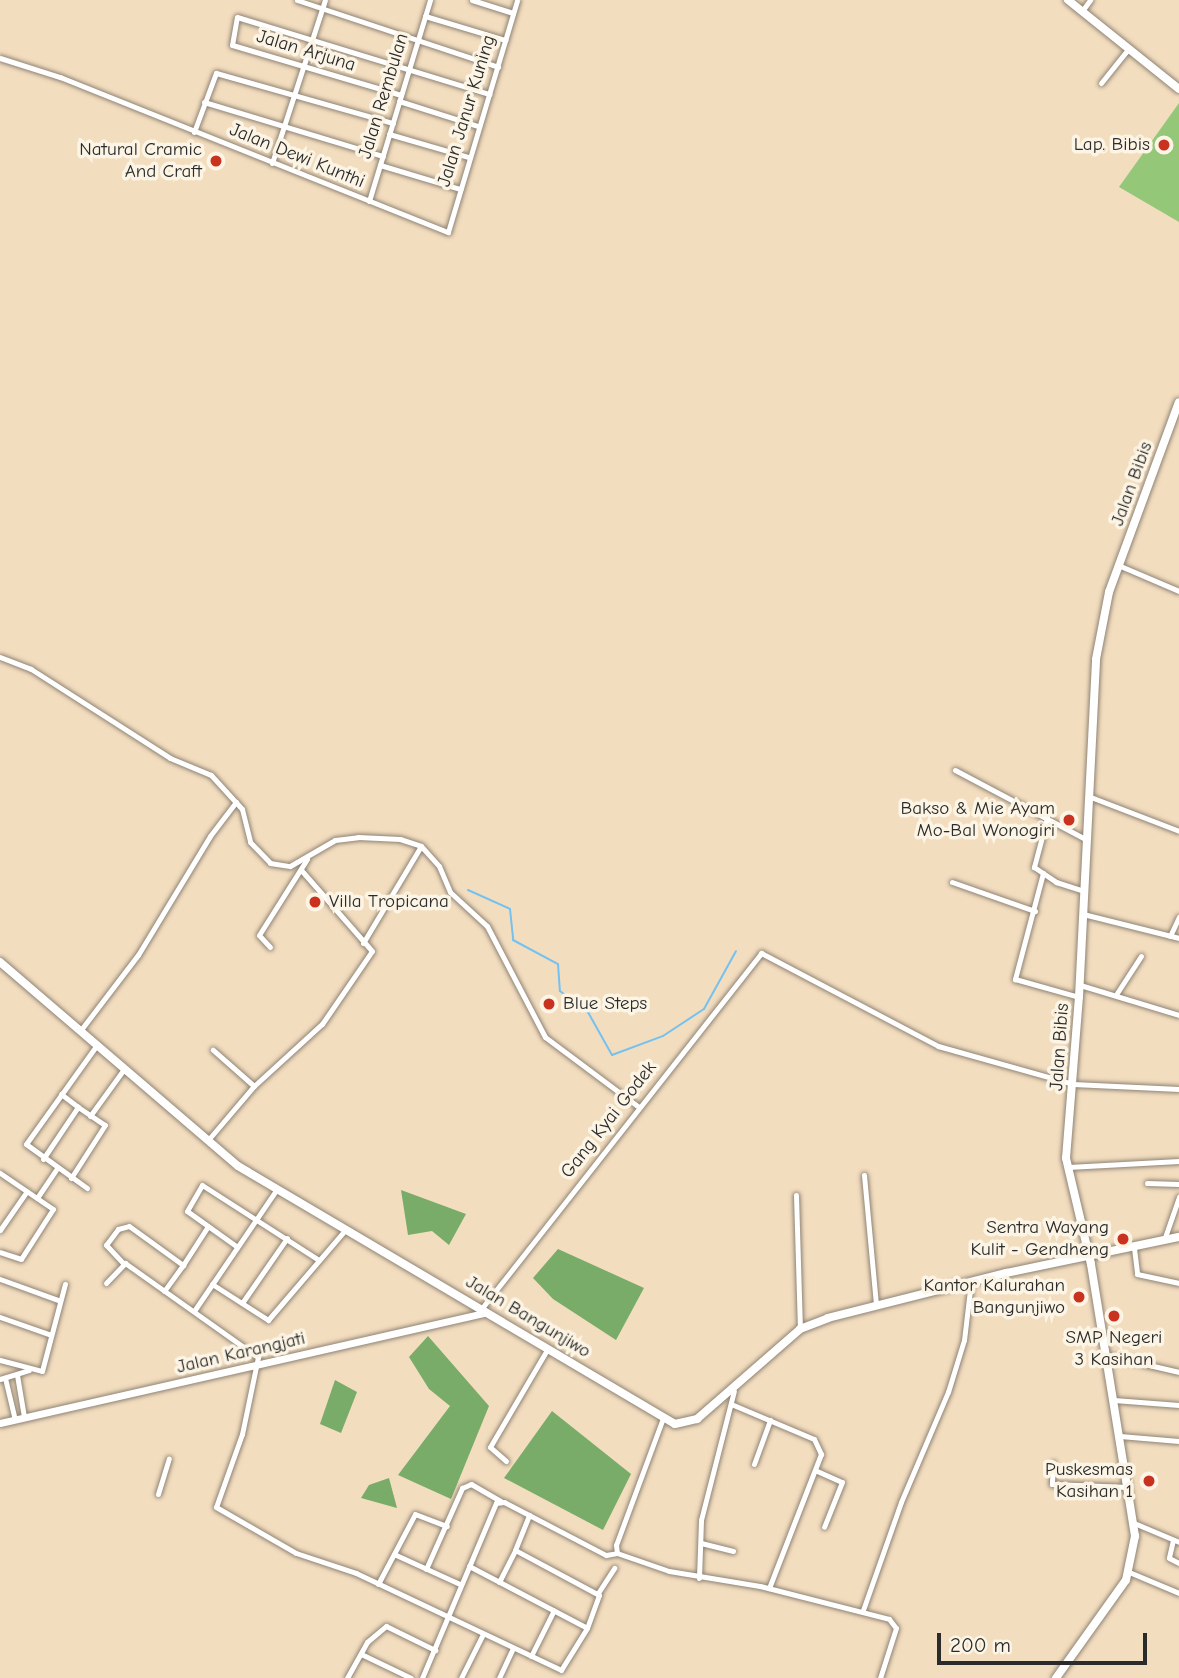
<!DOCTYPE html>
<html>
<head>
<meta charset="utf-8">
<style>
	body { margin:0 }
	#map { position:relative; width:1179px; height:1678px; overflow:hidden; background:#f3ddbf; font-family:"Comic Neue",sans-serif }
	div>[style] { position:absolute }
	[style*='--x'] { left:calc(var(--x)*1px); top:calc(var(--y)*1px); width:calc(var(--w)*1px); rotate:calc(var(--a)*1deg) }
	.green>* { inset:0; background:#95c778 }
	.forest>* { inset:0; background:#78ac68 }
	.stream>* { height:2px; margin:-1px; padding:0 1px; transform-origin:1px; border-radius:1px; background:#75c1ef }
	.roads { filter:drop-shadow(0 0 2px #8f8475) drop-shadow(0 0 2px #8f8475) }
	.minor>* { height:5px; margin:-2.5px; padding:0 2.5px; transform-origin:2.5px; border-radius:2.5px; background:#fff }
	.tertiary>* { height:7px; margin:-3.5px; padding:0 3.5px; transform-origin:3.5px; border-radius:3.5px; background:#fff }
	.secondary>* { height:8px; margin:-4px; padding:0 4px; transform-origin:4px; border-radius:4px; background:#fff }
	.dots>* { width:19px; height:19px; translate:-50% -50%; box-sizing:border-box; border:4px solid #fcf5e5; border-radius:50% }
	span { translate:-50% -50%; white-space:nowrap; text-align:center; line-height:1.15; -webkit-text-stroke:7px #fcf5e5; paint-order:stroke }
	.street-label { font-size:19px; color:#2b2b2b }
	.poi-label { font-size:19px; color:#2b2b2b }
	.right { translate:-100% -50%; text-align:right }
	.left { translate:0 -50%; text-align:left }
	.scale { position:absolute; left:937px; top:1633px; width:210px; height:32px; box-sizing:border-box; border:4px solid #2b2b2b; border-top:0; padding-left:9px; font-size:21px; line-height:24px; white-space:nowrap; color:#2b2b2b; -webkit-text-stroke:5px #fcf5e5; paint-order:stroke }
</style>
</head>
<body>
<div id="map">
	<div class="green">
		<div style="clip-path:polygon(1179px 103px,1179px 222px,1119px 187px)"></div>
	</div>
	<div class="forest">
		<div style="clip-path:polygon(401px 1190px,466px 1214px,449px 1245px,432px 1231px,408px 1235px)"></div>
		<div style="clip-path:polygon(558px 1249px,644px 1288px,616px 1340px,553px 1299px,533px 1278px)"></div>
		<div style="clip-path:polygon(428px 1336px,489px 1406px,451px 1499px,398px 1475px,450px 1406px,429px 1389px,409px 1357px)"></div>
		<div style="clip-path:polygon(335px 1380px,357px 1392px,341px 1433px,320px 1424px)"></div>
		<div style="clip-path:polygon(552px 1411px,631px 1474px,603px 1530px,504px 1478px)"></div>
		<div style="clip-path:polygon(389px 1478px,397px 1508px,361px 1498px,369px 1485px)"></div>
	</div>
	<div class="stream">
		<div style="--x:468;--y:890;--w:46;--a:24.3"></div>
		<div style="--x:510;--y:909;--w:31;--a:84"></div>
		<div style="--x:513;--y:940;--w:51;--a:28.1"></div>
		<div style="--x:558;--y:964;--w:27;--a:86"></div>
		<div style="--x:560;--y:991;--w:37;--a:38"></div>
		<div style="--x:589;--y:1014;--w:47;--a:60.7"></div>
		<div style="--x:612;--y:1055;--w:54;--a:-20.4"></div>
		<div style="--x:663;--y:1036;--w:49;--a:-33.4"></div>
		<div style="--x:704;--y:1009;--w:66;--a:-61.1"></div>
	</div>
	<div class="roads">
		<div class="minor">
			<div style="--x:297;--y:0;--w:212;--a:18.4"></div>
			<div style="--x:472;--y:0;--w:43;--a:17.6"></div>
			<div style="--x:1082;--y:11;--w:14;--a:-54"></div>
			<div style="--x:425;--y:16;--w:84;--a:16.7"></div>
			<div style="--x:0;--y:58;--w:63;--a:17.6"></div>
			<div style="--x:60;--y:77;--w:418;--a:21.8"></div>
			<div style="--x:448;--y:232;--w:242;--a:-73.4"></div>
			<div style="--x:1101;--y:83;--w:45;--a:-51.3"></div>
			<div style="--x:401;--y:95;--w:176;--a:-163.5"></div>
			<div style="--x:232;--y:45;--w:28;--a:-80"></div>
			<div style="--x:237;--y:17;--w:264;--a:17"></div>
			<div style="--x:399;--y:101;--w:83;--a:17.6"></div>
			<div style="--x:204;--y:102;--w:187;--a:16.8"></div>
			<div style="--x:194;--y:132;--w:63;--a:-69.6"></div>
			<div style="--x:216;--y:73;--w:184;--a:15.8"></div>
			<div style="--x:389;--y:134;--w:82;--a:16.2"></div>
			<div style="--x:272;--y:163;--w:171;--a:-72"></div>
			<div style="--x:380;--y:165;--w:84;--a:16.7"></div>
			<div style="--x:369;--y:201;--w:210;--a:-73.1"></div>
			<div style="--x:1118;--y:565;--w:66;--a:23.1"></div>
			<div style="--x:0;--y:657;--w:33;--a:21"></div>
			<div style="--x:31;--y:669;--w:165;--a:32.6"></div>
			<div style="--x:170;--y:758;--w:44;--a:22.5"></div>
			<div style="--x:211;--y:775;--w:46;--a:47.6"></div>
			<div style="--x:242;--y:809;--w:34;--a:76"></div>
			<div style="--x:250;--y:842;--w:29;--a:46"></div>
			<div style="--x:270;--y:863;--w:20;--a:9"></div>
			<div style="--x:290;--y:866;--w:52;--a:-30"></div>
			<div style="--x:335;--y:840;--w:23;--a:-7"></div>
			<div style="--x:358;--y:837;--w:42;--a:2.7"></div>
			<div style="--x:400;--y:839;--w:22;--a:18"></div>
			<div style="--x:421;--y:846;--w:27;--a:48"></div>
			<div style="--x:439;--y:866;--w:28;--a:67"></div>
			<div style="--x:450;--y:892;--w:50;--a:42.6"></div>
			<div style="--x:487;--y:926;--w:125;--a:62.4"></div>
			<div style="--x:545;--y:1037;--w:117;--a:36.7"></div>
			<div style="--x:955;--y:770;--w:149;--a:27.9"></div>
			<div style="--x:1088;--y:796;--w:97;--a:21"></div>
			<div style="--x:1047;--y:818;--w:51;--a:104.9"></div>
			<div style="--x:1034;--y:867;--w:27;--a:34"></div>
			<div style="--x:1056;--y:882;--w:29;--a:18"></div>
			<div style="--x:1043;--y:873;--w:110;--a:104.8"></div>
			<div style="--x:1015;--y:979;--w:66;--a:15.7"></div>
			<div style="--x:952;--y:882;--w:88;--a:19.3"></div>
			<div style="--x:1083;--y:914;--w:99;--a:14"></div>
			<div style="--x:1170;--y:936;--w:21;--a:-65"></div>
			<div style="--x:363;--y:943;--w:113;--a:-59.1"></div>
			<div style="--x:270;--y:947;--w:16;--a:-133"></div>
			<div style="--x:259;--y:935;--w:90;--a:-57.7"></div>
			<div style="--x:1080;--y:985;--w:103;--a:16.9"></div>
			<div style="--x:1117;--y:993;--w:44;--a:-57"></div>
			<div style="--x:80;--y:1031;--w:96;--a:-52.7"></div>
			<div style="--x:138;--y:955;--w:139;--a:-58.8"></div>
			<div style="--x:210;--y:836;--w:43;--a:-52.6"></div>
			<div style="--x:254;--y:1086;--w:92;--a:-42.4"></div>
			<div style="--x:322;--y:1024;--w:88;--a:-55.6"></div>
			<div style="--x:372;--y:951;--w:108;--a:-131.2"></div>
			<div style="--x:61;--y:1094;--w:21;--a:37"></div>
			<div style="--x:90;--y:1116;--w:58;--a:-54.1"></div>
			<div style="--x:208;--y:1140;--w:71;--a:-49.6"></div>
			<div style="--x:254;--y:1086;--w:55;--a:-138.7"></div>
			<div style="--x:43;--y:1159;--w:63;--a:-56.1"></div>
			<div style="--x:78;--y:1107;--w:32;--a:34"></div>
			<div style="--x:105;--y:1125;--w:63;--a:122.7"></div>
			<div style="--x:1068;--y:1167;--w:111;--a:-3.1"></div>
			<div style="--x:0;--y:1173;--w:64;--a:34.2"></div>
			<div style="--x:53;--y:1209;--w:59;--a:122.6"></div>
			<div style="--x:21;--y:1259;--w:22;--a:-162"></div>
			<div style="--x:864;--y:1175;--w:130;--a:84.7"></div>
			<div style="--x:1147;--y:1183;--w:32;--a:2"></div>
			<div style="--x:87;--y:1188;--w:75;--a:-144.2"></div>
			<div style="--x:26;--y:1144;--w:122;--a:-54.4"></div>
			<div style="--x:796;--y:1195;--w:134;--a:88.3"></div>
			<div style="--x:37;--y:1198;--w:36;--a:-56"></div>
			<div style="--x:0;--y:1230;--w:47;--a:-55.3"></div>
			<div style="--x:1164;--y:1240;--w:46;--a:-70.8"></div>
			<div style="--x:236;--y:1246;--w:60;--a:-144.5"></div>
			<div style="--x:187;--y:1211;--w:30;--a:-60"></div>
			<div style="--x:202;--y:1185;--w:139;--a:32.7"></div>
			<div style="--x:1134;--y:1248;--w:26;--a:83"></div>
			<div style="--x:1137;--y:1274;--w:43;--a:12.1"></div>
			<div style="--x:123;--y:1263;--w:25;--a:-133"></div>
			<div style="--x:106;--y:1245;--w:20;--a:-53"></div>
			<div style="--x:118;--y:1229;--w:11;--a:-15"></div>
			<div style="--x:129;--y:1226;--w:67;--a:35.8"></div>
			<div style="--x:183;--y:1265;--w:32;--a:126"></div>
			<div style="--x:183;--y:1265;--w:46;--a:-57.3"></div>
			<div style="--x:0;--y:1279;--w:62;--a:19.9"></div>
			<div style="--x:106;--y:1283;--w:28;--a:-46"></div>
			<div style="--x:125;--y:1263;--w:163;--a:35.3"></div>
			<div style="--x:258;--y:1357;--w:79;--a:101.7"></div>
			<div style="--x:242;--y:1434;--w:77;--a:109.6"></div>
			<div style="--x:216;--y:1507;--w:92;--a:29.9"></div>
			<div style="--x:296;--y:1553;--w:63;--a:18.4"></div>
			<div style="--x:356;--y:1573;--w:227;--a:25.3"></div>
			<div style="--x:561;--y:1670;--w:49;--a:-58.2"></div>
			<div style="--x:587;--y:1628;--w:35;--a:-70"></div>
			<div style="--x:599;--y:1595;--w:95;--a:-151.8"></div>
			<div style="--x:515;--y:1550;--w:38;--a:-68"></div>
			<div style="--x:212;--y:1284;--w:67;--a:32.7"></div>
			<div style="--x:268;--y:1320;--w:120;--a:-49.4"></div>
			<div style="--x:242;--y:1303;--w:79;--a:-55.3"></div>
			<div style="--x:482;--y:1308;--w:452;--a:-51.8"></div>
			<div style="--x:761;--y:953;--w:200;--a:27.7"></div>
			<div style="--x:938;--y:1046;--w:140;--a:15.7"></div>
			<div style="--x:1073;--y:1084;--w:106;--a:2.7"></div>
			<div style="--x:194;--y:1311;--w:148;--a:-55.8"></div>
			<div style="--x:0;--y:1317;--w:54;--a:19.4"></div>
			<div style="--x:1106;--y:1355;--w:75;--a:13.1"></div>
			<div style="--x:0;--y:1360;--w:43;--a:14.7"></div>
			<div style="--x:42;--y:1371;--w:90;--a:-75.2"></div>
			<div style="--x:17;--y:1375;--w:43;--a:80.5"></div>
			<div style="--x:5;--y:1378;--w:43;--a:76.6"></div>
			<div style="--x:0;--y:1379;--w:30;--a:-17"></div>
			<div style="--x:1114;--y:1400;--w:65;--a:4.4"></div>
			<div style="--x:731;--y:1404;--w:90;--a:22.9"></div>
			<div style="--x:814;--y:1439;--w:17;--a:65"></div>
			<div style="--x:821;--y:1454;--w:144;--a:111.2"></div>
			<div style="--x:663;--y:1418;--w:135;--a:110.3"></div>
			<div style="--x:616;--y:1545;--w:8;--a:83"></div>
			<div style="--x:617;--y:1553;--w:55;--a:19.1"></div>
			<div style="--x:669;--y:1571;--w:92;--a:9.4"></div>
			<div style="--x:760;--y:1586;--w:133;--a:14.3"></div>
			<div style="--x:889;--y:1619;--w:11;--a:52"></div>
			<div style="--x:896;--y:1628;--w:52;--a:107.7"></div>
			<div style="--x:1120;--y:1436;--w:59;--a:4.8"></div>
			<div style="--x:506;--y:1461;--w:21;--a:-139"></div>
			<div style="--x:490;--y:1447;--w:115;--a:-59.6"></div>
			<div style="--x:1053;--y:1463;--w:21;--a:93"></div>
			<div style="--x:1052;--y:1484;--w:75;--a:2.3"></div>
			<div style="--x:754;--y:1464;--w:47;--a:-70"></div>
			<div style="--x:817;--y:1471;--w:27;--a:24"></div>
			<div style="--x:842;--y:1482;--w:48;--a:111.8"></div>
			<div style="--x:158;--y:1494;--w:37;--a:-73"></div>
			<div style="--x:1134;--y:1523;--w:49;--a:22.9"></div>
			<div style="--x:1173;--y:1540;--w:18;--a:103"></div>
			<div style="--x:1169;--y:1558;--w:11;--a:27"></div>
			<div style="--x:701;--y:1543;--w:33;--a:14"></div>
			<div style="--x:396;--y:1555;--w:70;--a:24.4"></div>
			<div style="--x:469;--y:1566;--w:133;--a:27.7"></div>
			<div style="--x:426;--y:1569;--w:89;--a:-66"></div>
			<div style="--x:462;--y:1488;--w:10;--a:-24"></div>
			<div style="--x:471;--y:1484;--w:34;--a:30"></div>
			<div style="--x:1129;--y:1572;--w:54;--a:22.8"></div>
			<div style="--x:699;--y:1578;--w:58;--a:-88"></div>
			<div style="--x:701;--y:1520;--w:133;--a:-75.7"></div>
			<div style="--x:499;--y:1582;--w:36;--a:-63"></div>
			<div style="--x:378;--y:1584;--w:79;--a:-62.1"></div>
			<div style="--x:415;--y:1514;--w:34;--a:21"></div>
			<div style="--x:598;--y:1593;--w:30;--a:-57"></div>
			<div style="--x:863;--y:1610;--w:114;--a:-70.6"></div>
			<div style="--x:901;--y:1502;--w:120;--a:-66.9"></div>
			<div style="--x:948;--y:1392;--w:54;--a:-72.9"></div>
			<div style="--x:964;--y:1340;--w:59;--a:-83.2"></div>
			<div style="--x:361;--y:1654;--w:55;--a:25.6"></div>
			<div style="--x:531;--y:1656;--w:51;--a:-63.4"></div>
			<div style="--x:347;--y:1678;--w:41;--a:-60.9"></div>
			<div style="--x:367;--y:1642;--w:25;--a:-40"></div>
			<div style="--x:386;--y:1626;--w:55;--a:26.1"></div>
			<div style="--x:422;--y:1678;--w:190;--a:-67.1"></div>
			<div style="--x:496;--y:1503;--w:8;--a:-7"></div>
			<div style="--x:504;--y:1502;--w:115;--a:27.5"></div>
			<div style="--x:606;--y:1555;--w:11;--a:-10"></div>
			<div style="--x:461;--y:1678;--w:49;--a:-63.4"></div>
			<div style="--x:499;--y:1678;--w:33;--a:-65"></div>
		</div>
		<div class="tertiary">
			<div style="--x:0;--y:1423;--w:499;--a:-12.8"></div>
		</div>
		<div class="secondary">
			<div style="--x:1068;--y:0;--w:142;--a:38.7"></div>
			<div style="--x:0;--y:962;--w:313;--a:40.6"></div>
			<div style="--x:238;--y:1166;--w:507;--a:30.56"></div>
			<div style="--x:675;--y:1424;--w:23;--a:-13"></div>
			<div style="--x:697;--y:1419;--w:137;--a:-41.1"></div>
			<div style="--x:800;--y:1329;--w:30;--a:-21"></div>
			<div style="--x:828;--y:1318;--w:184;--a:-14.2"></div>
			<div style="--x:1006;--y:1273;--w:177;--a:-11.8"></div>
			<div style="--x:1056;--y:1678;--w:120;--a:-54.5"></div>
			<div style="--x:1126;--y:1580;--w:45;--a:-78.4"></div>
			<div style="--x:1135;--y:1536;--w:276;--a:-99.2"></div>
			<div style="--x:1091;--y:1264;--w:109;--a:-103.3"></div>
			<div style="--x:1066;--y:1158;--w:162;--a:-85.4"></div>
			<div style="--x:1079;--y:997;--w:338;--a:-87.1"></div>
			<div style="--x:1096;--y:659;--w:68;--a:-79"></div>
			<div style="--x:1109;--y:592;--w:202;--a:-69.8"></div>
		</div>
	</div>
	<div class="dots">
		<div style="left:1164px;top:145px;background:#c8321e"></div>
		<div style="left:216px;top:161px;background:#c8321e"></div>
		<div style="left:1069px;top:820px;background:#c8321e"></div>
		<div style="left:315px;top:902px;background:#c8321e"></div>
		<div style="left:549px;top:1004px;background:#c8321e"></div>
		<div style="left:1123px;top:1239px;background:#c8321e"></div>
		<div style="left:1079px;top:1297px;background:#c8321e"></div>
		<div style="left:1114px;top:1316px;background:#c8321e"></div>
		<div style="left:1149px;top:1481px;background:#c8321e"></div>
	</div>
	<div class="street-label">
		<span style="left:306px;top:51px;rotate:17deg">Jalan Arjuna</span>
		<span style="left:384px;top:96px;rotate:-73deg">Jalan Rembulan</span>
		<span style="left:467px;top:111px;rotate:-73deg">Jalan Janur Kuning</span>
		<span style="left:297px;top:156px;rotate:22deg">Jalan Dewi Kunthi</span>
		<span style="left:1132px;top:484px;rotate:-70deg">Jalan Bibis</span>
		<span style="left:1060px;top:1047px;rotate:-86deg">Jalan Bibis</span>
		<span style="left:609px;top:1120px;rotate:-52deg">Gang Kyai Godek</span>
		<span style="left:528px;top:1317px;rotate:31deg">Jalan Bangunjiwo</span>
		<span style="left:241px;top:1353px;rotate:-13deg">Jalan Karangjati</span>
	</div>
	<div class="poi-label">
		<span class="right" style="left:1150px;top:145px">Lap. Bibis</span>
		<span class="right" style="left:202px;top:161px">Natural Cramic<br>And Craft</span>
		<span class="right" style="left:1055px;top:820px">Bakso &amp; Mie Ayam<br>Mo-Bal Wonogiri</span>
		<span class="left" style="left:329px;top:902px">Villa Tropicana</span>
		<span class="left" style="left:563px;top:1004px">Blue Steps</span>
		<span class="right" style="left:1109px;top:1239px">Sentra Wayang<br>Kulit - Gendheng</span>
		<span class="right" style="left:1065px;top:1297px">Kantor Kalurahan<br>Bangunjiwo</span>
		<span style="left:1114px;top:1349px">SMP Negeri<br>3 Kasihan</span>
		<span class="right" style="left:1133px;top:1481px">Puskesmas<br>Kasihan 1</span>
	</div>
	<div class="scale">200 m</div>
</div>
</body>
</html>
